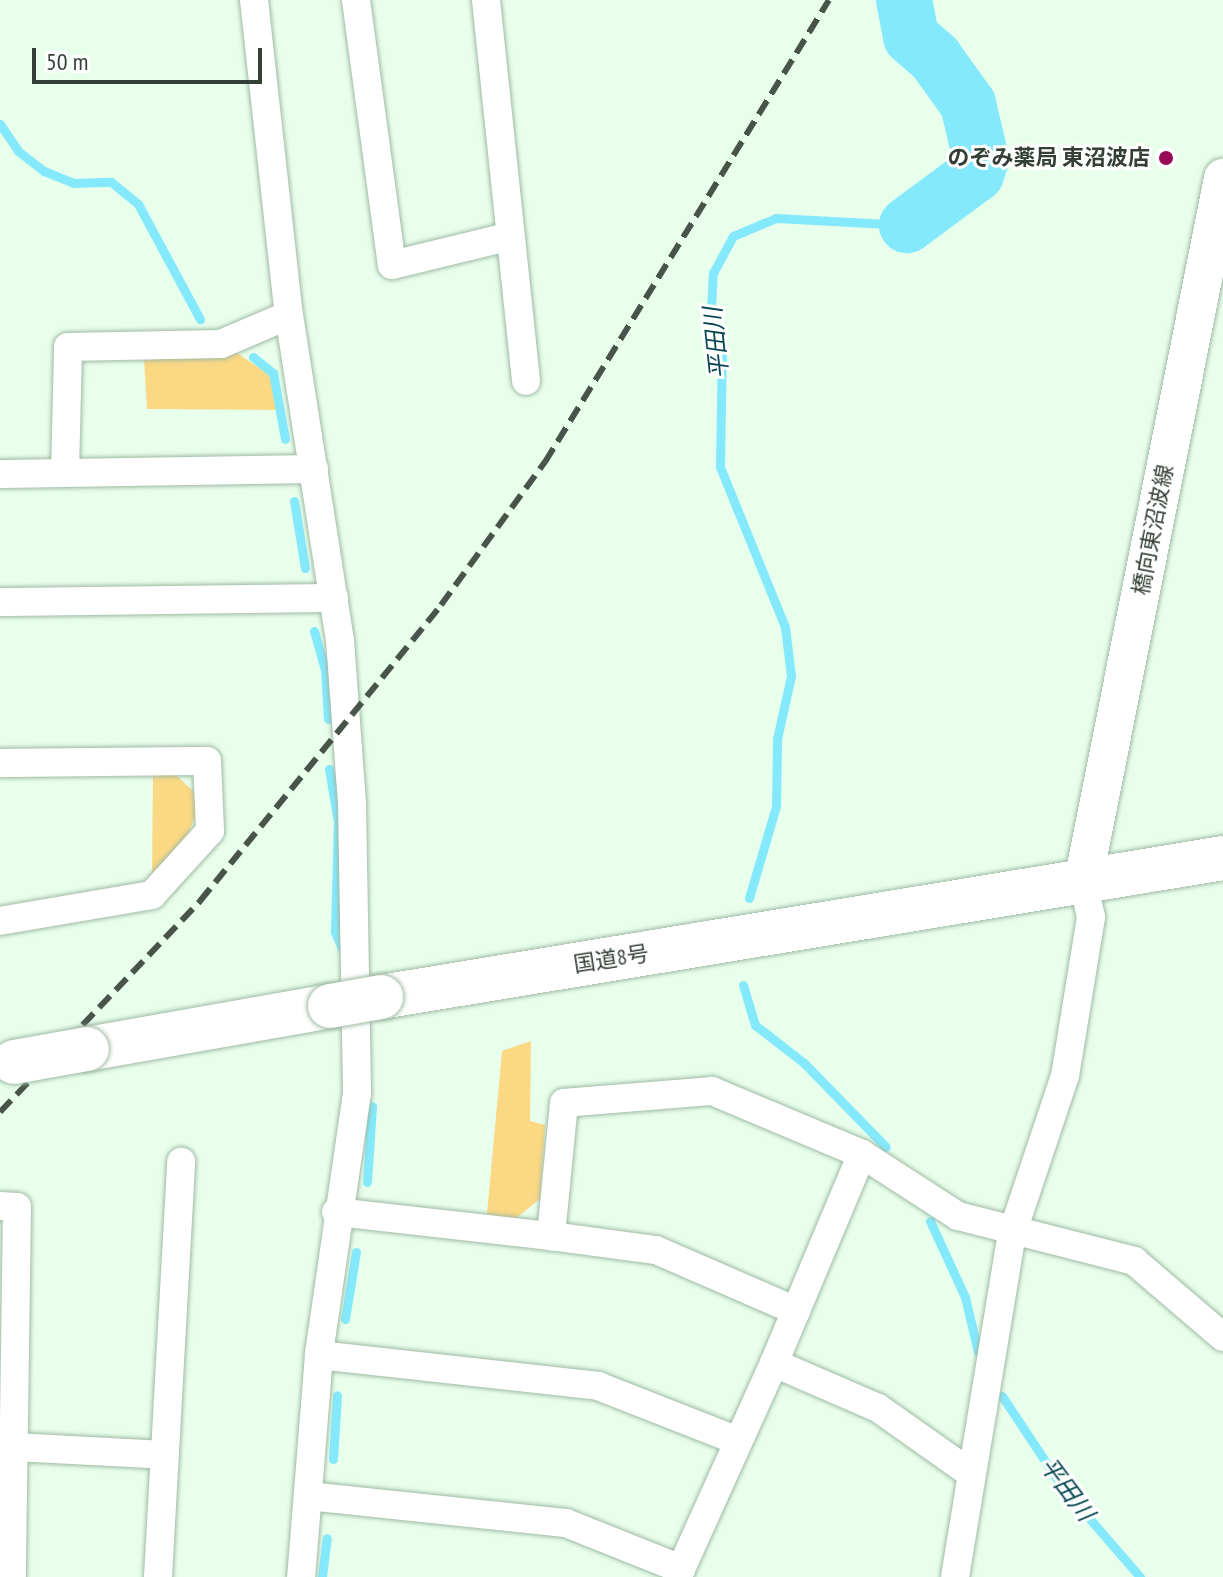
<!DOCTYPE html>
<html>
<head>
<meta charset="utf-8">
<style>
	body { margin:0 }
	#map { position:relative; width:1223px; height:1577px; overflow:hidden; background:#e8ffec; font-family:"PT Sans Narrow","Noto Sans JP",sans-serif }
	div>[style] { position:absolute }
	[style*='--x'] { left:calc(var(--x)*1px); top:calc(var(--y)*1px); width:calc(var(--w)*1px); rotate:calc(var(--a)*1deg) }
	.green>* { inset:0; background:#fad884 }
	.stream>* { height:9px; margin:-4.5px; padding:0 4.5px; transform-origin:4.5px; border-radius:4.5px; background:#85e9fd }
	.river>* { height:56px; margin:-28px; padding:0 28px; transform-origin:28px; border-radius:28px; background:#85e9fd }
	.roads { filter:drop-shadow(0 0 2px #9fbaa4) drop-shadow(0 0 2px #9fbaa4) }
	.street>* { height:28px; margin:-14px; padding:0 14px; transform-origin:14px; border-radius:14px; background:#fff }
	.secondary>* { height:38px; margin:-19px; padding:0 19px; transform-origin:19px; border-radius:19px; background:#fff }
	.highway>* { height:44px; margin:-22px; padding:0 22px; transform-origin:22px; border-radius:22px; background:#fff }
	.rail>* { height:6px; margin-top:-3px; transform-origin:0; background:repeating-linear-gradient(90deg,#48544a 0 16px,transparent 0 24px) }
	.bridges { filter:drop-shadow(0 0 2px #9fbaa4) drop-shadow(0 0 2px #9fbaa4) }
	.highway-bridge>* { height:44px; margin:-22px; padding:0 22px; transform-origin:22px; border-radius:22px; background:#fff }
	.dots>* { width:22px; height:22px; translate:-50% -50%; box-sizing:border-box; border:4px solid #fff; border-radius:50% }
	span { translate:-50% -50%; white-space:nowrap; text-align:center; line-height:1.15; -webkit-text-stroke:6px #fff; paint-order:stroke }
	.poi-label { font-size:22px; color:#343f36; font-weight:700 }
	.right { translate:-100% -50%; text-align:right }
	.street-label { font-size:22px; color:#343f36 }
	.water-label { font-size:24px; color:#064651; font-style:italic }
	.scale { position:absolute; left:32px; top:48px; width:230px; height:36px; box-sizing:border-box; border:4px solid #343f36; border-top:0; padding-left:10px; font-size:24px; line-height:28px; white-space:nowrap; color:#343f36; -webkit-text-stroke:6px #fff; paint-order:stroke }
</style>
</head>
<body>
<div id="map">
	<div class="green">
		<div style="clip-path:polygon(237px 353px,270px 375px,276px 410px,147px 409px,144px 360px)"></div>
		<div style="clip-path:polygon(153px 772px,174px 773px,195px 793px,197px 813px,187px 836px,152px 874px)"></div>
		<div style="clip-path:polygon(531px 1041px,530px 1121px,545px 1125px,540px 1199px,515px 1219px,487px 1214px,502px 1051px)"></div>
	</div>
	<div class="stream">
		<div style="--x:0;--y:124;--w:32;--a:56"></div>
		<div style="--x:18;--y:151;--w:33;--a:38"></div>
		<div style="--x:44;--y:171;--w:31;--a:22"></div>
		<div style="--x:73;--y:183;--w:38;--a:-2"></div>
		<div style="--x:111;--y:182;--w:35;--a:39"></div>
		<div style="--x:138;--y:204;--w:131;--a:61.7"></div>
		<div style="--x:253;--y:357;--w:26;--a:39"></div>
		<div style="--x:273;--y:373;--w:67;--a:79.7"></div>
		<div style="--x:294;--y:501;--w:68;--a:80.7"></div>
		<div style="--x:314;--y:631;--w:41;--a:74.2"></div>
		<div style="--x:325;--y:670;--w:49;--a:86.5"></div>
		<div style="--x:329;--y:769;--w:54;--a:80.4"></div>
		<div style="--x:338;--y:822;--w:110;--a:91.6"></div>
		<div style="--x:335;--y:932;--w:23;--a:67"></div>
		<div style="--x:749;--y:898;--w:96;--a:-73.6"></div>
		<div style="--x:776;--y:806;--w:67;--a:-89.1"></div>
		<div style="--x:777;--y:739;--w:65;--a:-77.5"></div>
		<div style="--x:791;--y:676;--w:49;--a:-97"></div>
		<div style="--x:785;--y:627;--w:173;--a:-112.1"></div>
		<div style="--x:720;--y:467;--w:122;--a:-89.1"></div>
		<div style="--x:722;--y:345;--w:38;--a:-107"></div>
		<div style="--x:711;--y:309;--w:36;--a:-87"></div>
		<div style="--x:713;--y:273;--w:42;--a:-61.6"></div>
		<div style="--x:733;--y:236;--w:47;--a:-22.7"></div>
		<div style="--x:776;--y:218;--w:131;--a:3.1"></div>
		<div style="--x:743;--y:985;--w:42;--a:73.3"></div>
		<div style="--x:755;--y:1025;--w:62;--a:37.8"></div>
		<div style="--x:804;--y:1063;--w:117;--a:45.7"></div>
		<div style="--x:367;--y:1182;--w:76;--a:-86.2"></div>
		<div style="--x:930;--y:1221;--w:84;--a:65.3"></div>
		<div style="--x:965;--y:1297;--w:57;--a:76.7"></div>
		<div style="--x:345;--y:1319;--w:68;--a:-80.7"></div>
		<div style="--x:1002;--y:1396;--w:110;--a:56.5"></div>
		<div style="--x:1063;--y:1488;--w:118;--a:49.1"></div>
		<div style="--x:333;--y:1459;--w:64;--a:-86.4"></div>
		<div style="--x:322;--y:1577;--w:39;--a:-83"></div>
	</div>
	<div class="river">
		<div style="--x:904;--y:0;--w:38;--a:79"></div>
		<div style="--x:911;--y:37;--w:32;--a:41"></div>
		<div style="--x:935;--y:58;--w:57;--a:54.3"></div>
		<div style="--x:968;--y:104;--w:57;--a:76.7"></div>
		<div style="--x:981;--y:159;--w:16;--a:108"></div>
		<div style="--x:976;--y:174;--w:86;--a:143.5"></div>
	</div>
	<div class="roads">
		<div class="street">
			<div style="--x:254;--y:0;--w:317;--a:83.7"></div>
			<div style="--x:289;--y:315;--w:329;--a:81.1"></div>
			<div style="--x:340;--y:640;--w:163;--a:85.8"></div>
			<div style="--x:352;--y:803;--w:290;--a:89"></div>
			<div style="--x:357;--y:1093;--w:265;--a:98.3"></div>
			<div style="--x:319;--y:1355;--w:223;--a:94.6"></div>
			<div style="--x:356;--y:0;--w:267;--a:82.3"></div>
			<div style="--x:392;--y:265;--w:122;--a:-13.7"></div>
			<div style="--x:486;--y:0;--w:383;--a:84"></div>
			<div style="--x:65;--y:473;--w:126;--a:-88.6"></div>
			<div style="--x:68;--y:347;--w:153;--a:-1.1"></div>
			<div style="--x:221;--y:344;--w:74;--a:-23.1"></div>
			<div style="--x:0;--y:474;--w:314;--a:-0.9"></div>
			<div style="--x:0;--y:602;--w:334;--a:-0.7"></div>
			<div style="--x:0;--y:763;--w:207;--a:-0.6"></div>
			<div style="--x:207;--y:761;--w:70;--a:87.5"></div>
			<div style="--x:210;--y:831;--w:86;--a:132.2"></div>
			<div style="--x:152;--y:895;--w:154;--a:170.3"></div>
			<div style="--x:862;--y:1154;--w:114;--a:32.9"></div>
			<div style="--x:958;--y:1216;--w:182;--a:14.3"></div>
			<div style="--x:1134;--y:1261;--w:117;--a:40.5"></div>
			<div style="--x:0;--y:1206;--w:17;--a:3"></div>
			<div style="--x:17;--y:1207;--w:370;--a:90.8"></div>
			<div style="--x:336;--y:1212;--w:216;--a:6.4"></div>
			<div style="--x:319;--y:1355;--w:281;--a:6.3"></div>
			<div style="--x:598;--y:1386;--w:150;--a:21.4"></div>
			<div style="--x:774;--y:1363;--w:113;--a:23.4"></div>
			<div style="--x:878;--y:1408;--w:113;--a:35.2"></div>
			<div style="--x:14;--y:1447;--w:151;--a:3"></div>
			<div style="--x:308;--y:1496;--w:259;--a:6"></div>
			<div style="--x:566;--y:1523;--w:124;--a:21.8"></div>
			<div style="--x:681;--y:1569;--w:9;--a:111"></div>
			<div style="--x:681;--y:1569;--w:226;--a:-65.7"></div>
			<div style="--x:774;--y:1363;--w:227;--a:-67.2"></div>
			<div style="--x:862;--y:1154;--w:163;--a:-157.2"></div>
			<div style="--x:712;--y:1091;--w:148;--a:175.4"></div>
			<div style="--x:564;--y:1103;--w:134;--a:95.6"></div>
			<div style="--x:551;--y:1236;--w:106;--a:7.6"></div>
			<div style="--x:656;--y:1250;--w:153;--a:23.5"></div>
			<div style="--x:158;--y:1577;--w:416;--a:-86.8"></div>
			<div style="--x:955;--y:1577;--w:348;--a:-80.6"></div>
			<div style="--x:1012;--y:1234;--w:167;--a:-71.5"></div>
			<div style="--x:1065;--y:1076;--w:161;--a:-80.7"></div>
			<div style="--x:1091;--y:917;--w:36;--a:-103"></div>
		</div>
		<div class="secondary">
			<div style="--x:1083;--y:882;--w:718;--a:-78.75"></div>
		</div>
		<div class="highway">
			<div style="--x:381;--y:997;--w:853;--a:-9.37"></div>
			<div style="--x:87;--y:1049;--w:247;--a:-10"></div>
		</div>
	</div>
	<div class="rail">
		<div style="--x:0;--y:1112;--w:291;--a:-46.5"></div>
		<div style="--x:200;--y:901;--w:382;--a:-50.8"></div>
		<div style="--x:441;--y:605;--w:177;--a:-54"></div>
		<div style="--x:545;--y:462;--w:542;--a:-58.42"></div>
	</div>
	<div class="bridges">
		<div class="highway-bridge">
			<div style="--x:330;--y:1006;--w:52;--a:-10"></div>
			<div style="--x:14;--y:1062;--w:74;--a:-10.1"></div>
		</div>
	</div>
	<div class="dots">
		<div style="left:1166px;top:158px;background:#99095a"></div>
	</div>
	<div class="poi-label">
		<span class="right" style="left:1150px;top:158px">のぞみ薬局 東沼波店</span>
	</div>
	<div class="street-label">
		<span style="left:1153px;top:530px;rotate:-79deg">橋向東沼波線</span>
		<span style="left:611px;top:959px;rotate:-9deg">国道8号</span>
	</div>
	<div class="water-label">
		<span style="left:716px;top:343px;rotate:-96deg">平田川</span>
		<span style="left:1067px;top:1489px;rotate:53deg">平田川</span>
	</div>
	<div class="scale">50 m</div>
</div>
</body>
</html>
